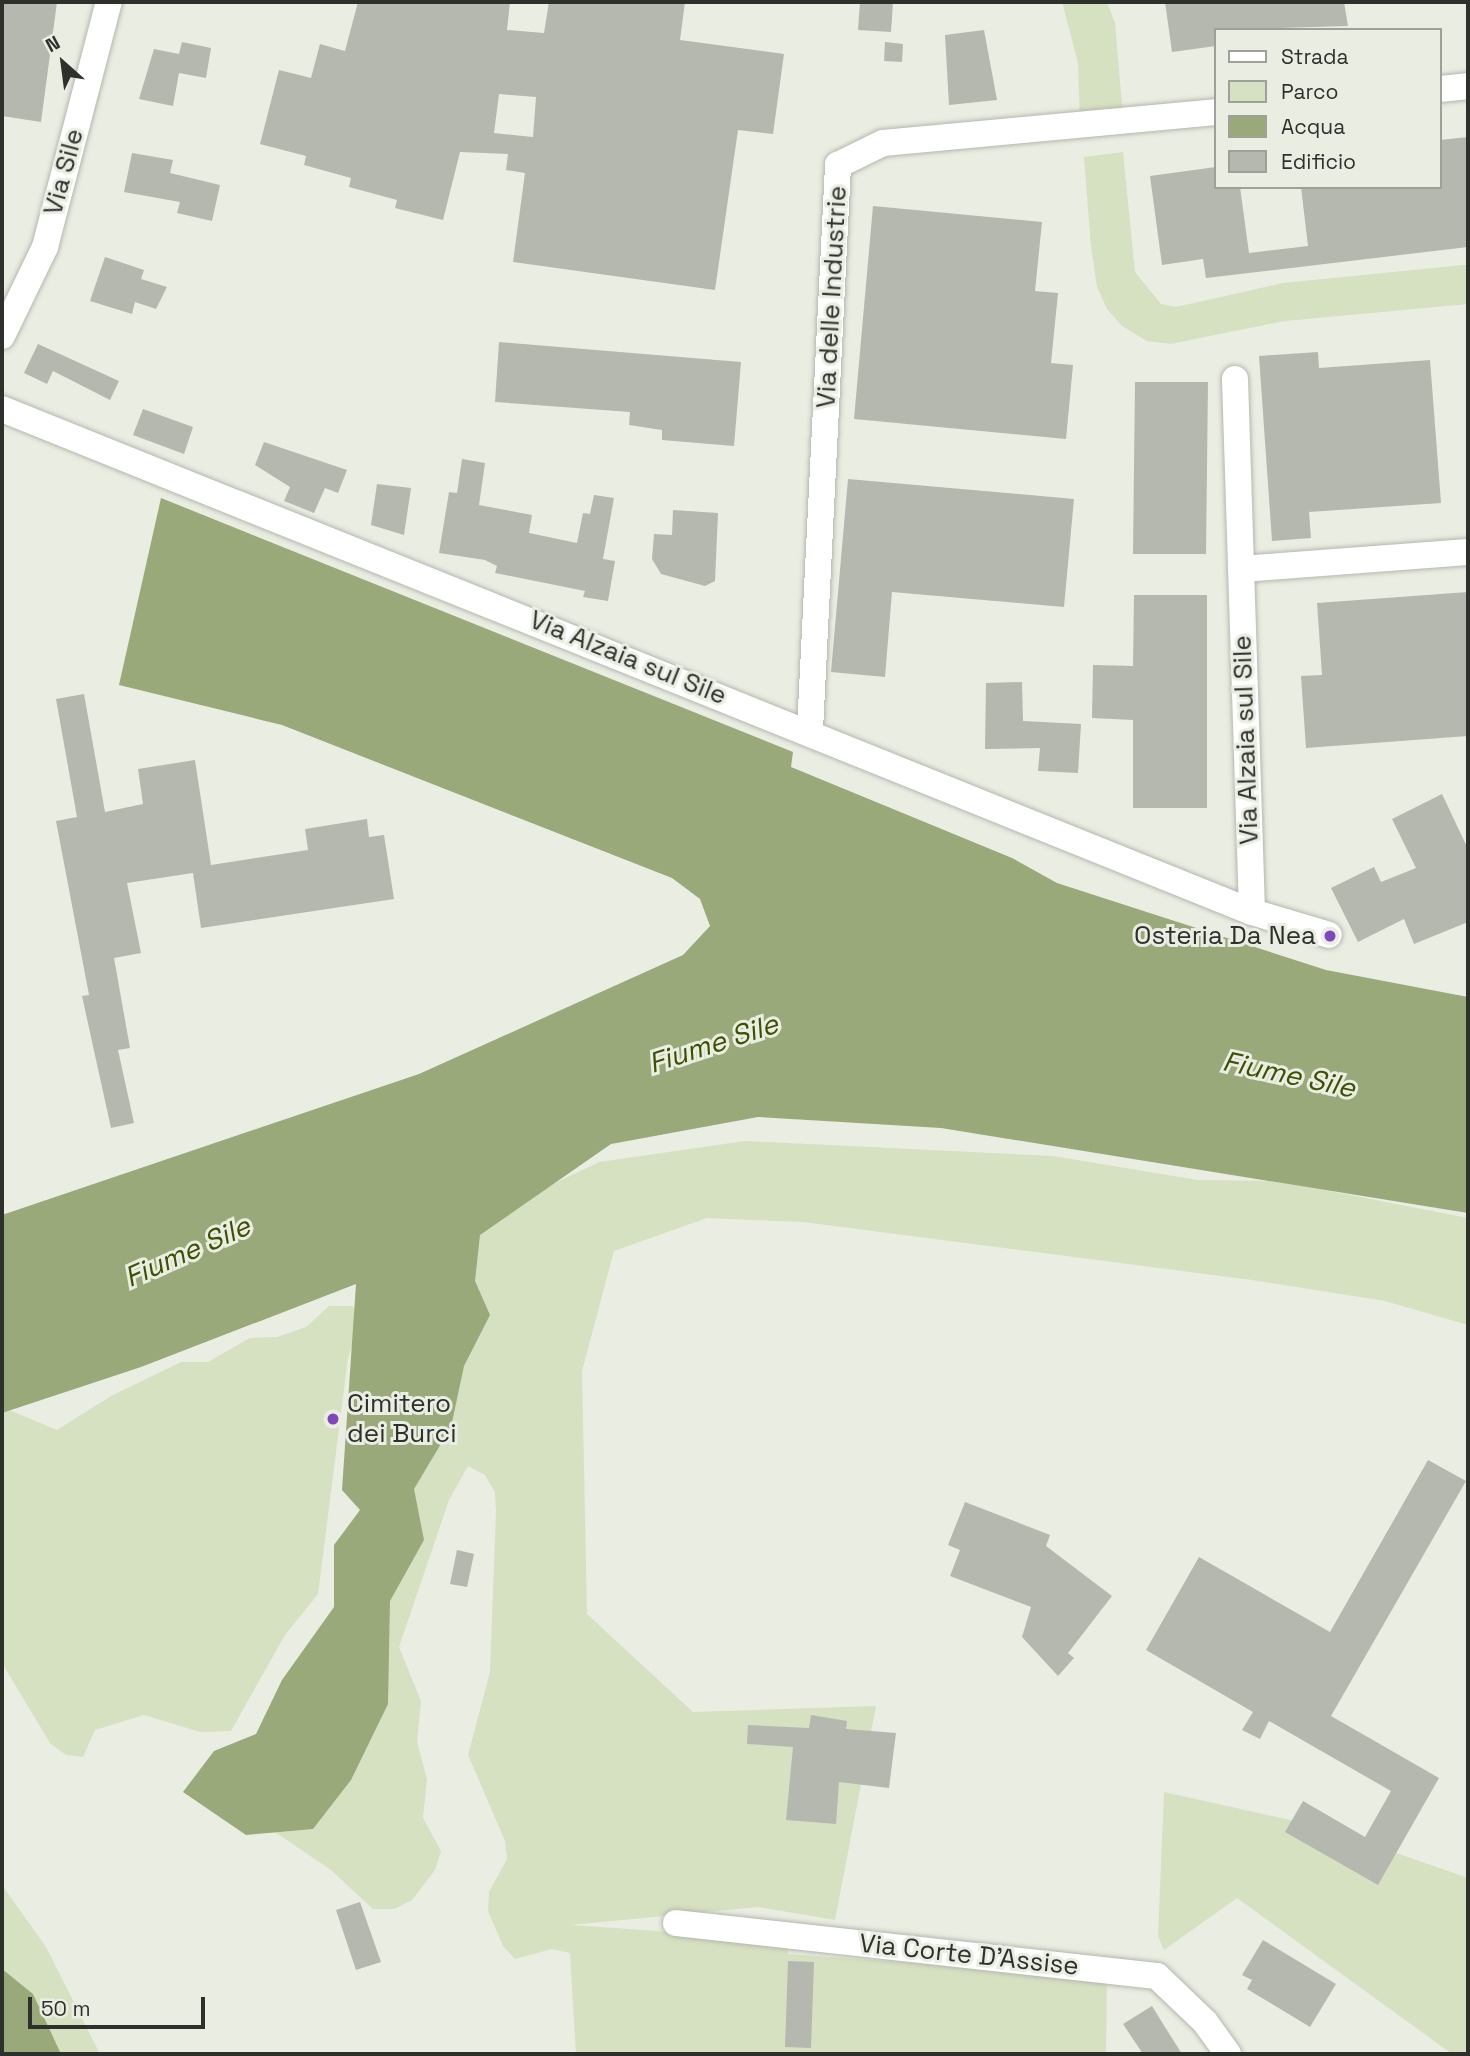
<!DOCTYPE html>
<html>
<head>
<meta charset="utf-8">
<style>
	body { margin:0 }
	#map { position:relative; width:1470px; height:2056px; overflow:hidden; background:#e9ede2; font-family:"Space Grotesk",sans-serif }
	div>[style] { position:absolute }
	[style*='--x'] { left:calc(var(--x)*1px); top:calc(var(--y)*1px); width:calc(var(--w)*1px); rotate:calc(var(--a)*1deg) }
	.green>* { inset:0; background:#d6e1c1 }
	.water>* { inset:0; background:#99a979 }
	.building>* { inset:0; background:#b5b8ae }
	.roads { filter:drop-shadow(0 0 2px #b4b7ad) drop-shadow(0 0 2px #b4b7ad) }
	.minor>* { height:26px; margin:-13px; padding:0 13px; transform-origin:13px; border-radius:13px; background:#fff }
	.dots>* { width:19px; height:19px; translate:-50% -50%; box-sizing:border-box; border:4px solid #e9ede2; border-radius:50% }
	span { translate:-50% -50%; white-space:nowrap; text-align:center; line-height:1.15; -webkit-text-stroke:6px #e9ede2; paint-order:stroke }
	.street-label { font-size:26px; color:#2e302c }
	.poi-label { font-size:26px; color:#2e302c }
	.right { translate:-100% -50%; text-align:right }
	.left { translate:0 -50%; text-align:left }
	.water-label { font-size:28px; color:#3e5000; font-style:italic }
	.frame { position:absolute; inset:0; border:4px solid #2e302c; pointer-events:none }
	.legend { position:absolute; left:1214px; top:28px; width:228px; height:161px; box-sizing:border-box; background:#e9ede2; border:2px solid #9ea199; margin:0; padding:9px 12px; list-style:none; font-size:21px; color:#2e302c }
	.legend li { display:flex; align-items:center; gap:14px; height:35px }
	.legend b { width:35px; border:2px solid #9ea199 }
	.north { position:absolute; left:28px; top:28px; width:70px; height:70px; -webkit-text-stroke:5px #e9ede2; paint-order:stroke; rotate:332deg; font-size:19px; font-weight:700; line-height:28px; text-align:center; color:#2e302c }
	.north::after { content:''; display:block; margin:auto; width:24px; height:32px; background:#2e302c; clip-path:polygon(50% 0,100% 100%,50% 72%,0 100%) }
	.scale { position:absolute; left:28px; top:1997px; width:177px; height:32px; box-sizing:border-box; border:4px solid #2e302c; border-top:0; padding-left:9px; font-size:21px; line-height:24px; white-space:nowrap; color:#2e302c; -webkit-text-stroke:5px #e9ede2; paint-order:stroke }
</style>
</head>
<body>
<div id="map">
	<div class="green">
		<div style="clip-path:polygon(1062px 2px,1107px 2px,1115px 23px,1123px 116px,1080px 121px,1078px 63px)"></div>
		<div style="clip-path:polygon(1123px 152px,1135px 272px,1161px 304px,1176px 307px,1283px 283px,1463px 265px,1468px 265px,1468px 304px,1285px 321px,1170px 344px,1147px 341px,1122px 326px,1107px 309px,1097px 287px,1091px 247px,1084px 157px)"></div>
		<div style="clip-path:polygon(745px 1141px,1053px 1156px,1198px 1180px,1278px 1181px,1468px 1218px,1468px 1325px,1385px 1301px,1252px 1280px,803px 1222px,707px 1218px,614px 1251px,582px 1371px,587px 1614px,693px 1712px,876px 1706px,835px 1920px,758px 1907px,570px 1925px,788px 1940px,788px 1954px,1107px 1977px,1106px 2054px,576px 2054px,570px 1953px,552px 1949px,515px 1959px,503px 1946px,488px 1911px,489px 1892px,507px 1859px,505px 1841px,468px 1755px,490px 1672px,496px 1512px,495px 1492px,485px 1475px,468px 1466px,449px 1500px,399px 1647px,421px 1701px,417px 1742px,427px 1779px,423px 1818px,441px 1851px,435px 1870px,412px 1900px,394px 1909px,373px 1909px,331px 1870px,269px 1828px,311px 1793px,432px 1257px,526px 1197px,599px 1162px)"></div>
		<div style="clip-path:polygon(329px 1306px,352px 1306px,361px 1318px,348px 1358px,318px 1594px,285px 1635px,231px 1731px,200px 1732px,144px 1715px,95px 1730px,83px 1757px,66px 1755px,50px 1743px,2px 1663px,2px 1407px,57px 1430px,111px 1396px,181px 1362px,208px 1362px,250px 1338px,277px 1337px,306px 1327px)"></div>
		<div style="clip-path:polygon(1164px 1792px,1322px 1827px,1468px 1878px,1468px 2054px,1452px 2054px,1237px 1898px,1164px 1950px,1158px 1936px)"></div>
		<div style="clip-path:polygon(2px 1885px,46px 1947px,100px 2054px,37px 2054px,2px 1984px)"></div>
	</div>
	<div class="water">
		<div style="clip-path:polygon(161px 498px,793px 752px,791px 767px,1012px 858px,1057px 883px,1326px 970px,1468px 997px,1468px 1213px,941px 1128px,758px 1117px,611px 1144px,480px 1235px,475px 1281px,490px 1315px,464px 1366px,451px 1427px,414px 1489px,424px 1540px,390px 1601px,388px 1704px,351px 1780px,313px 1829px,246px 1835px,183px 1792px,214px 1751px,256px 1734px,282px 1680px,334px 1607px,334px 1545px,360px 1510px,342px 1490px,356px 1284px,141px 1367px,2px 1413px,2px 1215px,419px 1074px,683px 955px,710px 926px,700px 899px,672px 878px,282px 725px,119px 685px)"></div>
		<div style="clip-path:polygon(2px 1969px,33px 1994px,61px 2054px,2px 2054px)"></div>
	</div>
	<div class="building">
		<div style="clip-path:polygon(2px 2px,57px 2px,41px 122px,2px 116px)"></div>
		<div style="clip-path:polygon(evenodd,358px 2px,510px 2px,507px 30px,544px 33px,549px 2px,685px 2px,680px 40px,784px 54px,773px 134px,738px 130px,715px 290px,513px 262px,525px 173px,506px 170px,508px 154px,460px 152px,443px 220px,395px 208px,397px 200px,349px 187px,351px 178px,304px 165px,306px 156px,260px 144px,279px 70px,311px 78px,320px 44px,345px 51px,358px 2px,499px 94px,536px 97px,533px 137px,494px 133px,499px 94px)"></div>
		<div style="clip-path:polygon(860px 2px,893px 2px,891px 32px,858px 30px)"></div>
		<div style="clip-path:polygon(1165px 2px,1344px 2px,1348px 26px,1216px 30px,1216px 46px,1172px 52px)"></div>
		<div style="clip-path:polygon(984px 30px,997px 100px,949px 105px,945px 35px)"></div>
		<div style="clip-path:polygon(182px 42px,211px 48px,206px 78px,179px 73px,173px 106px,139px 99px,154px 49px,179px 54px)"></div>
		<div style="clip-path:polygon(885px 42px,903px 44px,902px 62px,884px 61px)"></div>
		<div style="clip-path:polygon(1468px 137px,1468px 247px,1206px 278px,1203px 259px,1162px 265px,1150px 176px,1216px 167px,1216px 187px,1240px 187px,1249px 253px,1308px 246px,1301px 187px,1440px 187px,1440px 140px)"></div>
		<div style="clip-path:polygon(132px 153px,173px 160px,170px 173px,220px 185px,212px 221px,177px 213px,180px 202px,124px 192px)"></div>
		<div style="clip-path:polygon(873px 206px,1042px 222px,1035px 291px,1058px 293px,1051px 363px,1073px 365px,1066px 439px,854px 419px)"></div>
		<div style="clip-path:polygon(105px 257px,144px 270px,141px 279px,167px 287px,156px 309px,135px 302px,132px 314px,90px 301px)"></div>
		<div style="clip-path:polygon(499px 342px,741px 362px,734px 446px,662px 440px,662px 430px,629px 425px,630px 412px,495px 402px)"></div>
		<div style="clip-path:polygon(38px 344px,119px 381px,110px 400px,53px 371px,47px 384px,24px 373px)"></div>
		<div style="clip-path:polygon(1318px 352px,1319px 368px,1430px 360px,1441px 503px,1309px 512px,1311px 538px,1272px 541px,1259px 356px)"></div>
		<div style="clip-path:polygon(1135px 382px,1208px 382px,1206px 554px,1133px 554px)"></div>
		<div style="clip-path:polygon(143px 409px,193px 427px,184px 454px,133px 435px)"></div>
		<div style="clip-path:polygon(264px 442px,347px 470px,338px 493px,325px 488px,314px 513px,284px 501px,290px 487px,255px 465px)"></div>
		<div style="clip-path:polygon(462px 459px,485px 463px,479px 505px,532px 515px,529px 533px,577px 543px,583px 513px,590px 514px,594px 495px,614px 498px,603px 559px,615px 561px,608px 601px,583px 597px,585px 591px,495px 573px,497px 566px,485px 560px,439px 553px,449px 492px,457px 493px)"></div>
		<div style="clip-path:polygon(848px 479px,1074px 499px,1064px 607px,892px 592px,885px 677px,831px 672px)"></div>
		<div style="clip-path:polygon(377px 484px,411px 488px,404px 535px,371px 525px)"></div>
		<div style="clip-path:polygon(673px 510px,718px 513px,715px 581px,705px 586px,661px 574px,652px 559px,654px 534px,672px 535px)"></div>
		<div style="clip-path:polygon(1468px 592px,1468px 736px,1306px 748px,1301px 676px,1322px 675px,1317px 603px)"></div>
		<div style="clip-path:polygon(1134px 595px,1207px 595px,1207px 808px,1133px 808px,1133px 720px,1092px 718px,1093px 665px,1133px 666px)"></div>
		<div style="clip-path:polygon(1022px 682px,1023px 721px,1081px 724px,1078px 773px,1038px 771px,1040px 748px,985px 749px,986px 683px)"></div>
		<div style="clip-path:polygon(84px 694px,105px 812px,143px 804px,138px 769px,195px 760px,211px 865px,308px 850px,305px 829px,367px 819px,369px 837px,384px 835px,394px 899px,201px 928px,193px 873px,127px 883px,141px 953px,114px 958px,130px 1048px,118px 1050px,134px 1123px,111px 1128px,82px 996px,89px 995px,56px 821px,77px 817px,56px 699px)"></div>
		<div style="clip-path:polygon(1442px 794px,1468px 849px,1468px 922px,1414px 944px,1404px 919px,1358px 942px,1331px 888px,1374px 867px,1381px 882px,1416px 868px,1392px 819px)"></div>
		<div style="clip-path:polygon(1428px 1460px,1466px 1481px,1331px 1716px,1439px 1778px,1378px 1885px,1285px 1832px,1303px 1801px,1365px 1837px,1391px 1791px,1269px 1721px,1260px 1739px,1242px 1730px,1253px 1712px,1146px 1650px,1199px 1557px,1330px 1632px)"></div>
		<div style="clip-path:polygon(965px 1502px,1050px 1535px,1046px 1546px,1112px 1596px,1068px 1653px,1074px 1658px,1058px 1676px,1022px 1637px,1031px 1607px,950px 1576px,960px 1550px,948px 1545px)"></div>
		<div style="clip-path:polygon(457px 1550px,474px 1554px,467px 1587px,450px 1584px)"></div>
		<div style="clip-path:polygon(811px 1715px,847px 1721px,846px 1729px,896px 1733px,889px 1788px,839px 1782px,836px 1824px,786px 1820px,793px 1747px,747px 1744px,748px 1725px,809px 1728px)"></div>
		<div style="clip-path:polygon(360px 1902px,381px 1962px,356px 1970px,336px 1910px)"></div>
		<div style="clip-path:polygon(1263px 1940px,1336px 1984px,1310px 2027px,1247px 1989px,1252px 1980px,1242px 1975px)"></div>
		<div style="clip-path:polygon(788px 1961px,814px 1962px,811px 2048px,785px 2047px)"></div>
		<div style="clip-path:polygon(1152px 2006px,1165px 2027px,1182px 2054px,1143px 2054px,1123px 2024px)"></div>
	</div>
	<div class="roads">
		<div class="minor">
			<div style="--x:1440;--y:89;--w:28;--a:-6"></div>
			<div style="--x:2;--y:336;--w:99;--a:-64.2"></div>
			<div style="--x:45;--y:247;--w:253;--a:-75.4"></div>
			<div style="--x:1235;--y:379;--w:533;--a:88.17"></div>
			<div style="--x:2;--y:409;--w:1347;--a:21.92"></div>
			<div style="--x:1252;--y:912;--w:80;--a:16.6"></div>
			<div style="--x:1241;--y:569;--w:228;--a:-4.3"></div>
			<div style="--x:810;--y:730;--w:566;--a:-87.16"></div>
			<div style="--x:838;--y:165;--w:50;--a:-26.1"></div>
			<div style="--x:883;--y:143;--w:334;--a:-5.3"></div>
			<div style="--x:676;--y:1923;--w:484;--a:6.3"></div>
			<div style="--x:1157;--y:1976;--w:66;--a:43.8"></div>
			<div style="--x:1205;--y:2022;--w:39;--a:54"></div>
		</div>
	</div>
	<div class="dots">
		<div style="left:1330px;top:936px;background:#8047bd"></div>
		<div style="left:333px;top:1419px;background:#8047bd"></div>
	</div>
	<div class="street-label">
		<span style="left:64px;top:172px;rotate:-75deg">Via Sile</span>
		<span style="left:832px;top:297px;rotate:-87deg">Via delle Industrie</span>
		<span style="left:628px;top:658px;rotate:22deg">Via Alzaia sul Sile</span>
		<span style="left:1246px;top:740px;rotate:-92deg">Via Alzaia sul Sile</span>
		<span style="left:969px;top:1955px;rotate:6deg">Via Corte D'Assise</span>
	</div>
	<div class="poi-label">
		<span class="right" style="left:1316px;top:936px">Osteria Da Nea</span>
		<span class="left" style="left:347px;top:1419px">Cimitero<br>dei Burci</span>
	</div>
	<div class="water-label">
		<span style="left:713px;top:1043px;rotate:-18deg">Fiume Sile</span>
		<span style="left:1289px;top:1074px;rotate:12deg">Fiume Sile</span>
		<span style="left:187px;top:1251px;rotate:-24deg">Fiume Sile</span>
	</div>
	<div class="frame"></div>
	<ul class="legend">
	<li><b style="height:9px;background:#fff"></b>Strada</li>
	<li><b style="height:19px;background:#d6e1c1"></b>Parco</li>
	<li><b style="height:19px;background:#99a979"></b>Acqua</li>
	<li><b style="height:19px;background:#b5b8ae"></b>Edificio</li>
	</ul>
	<div class="north">N</div>
	<div class="scale">50 m</div>
</div>
</body>
</html>
